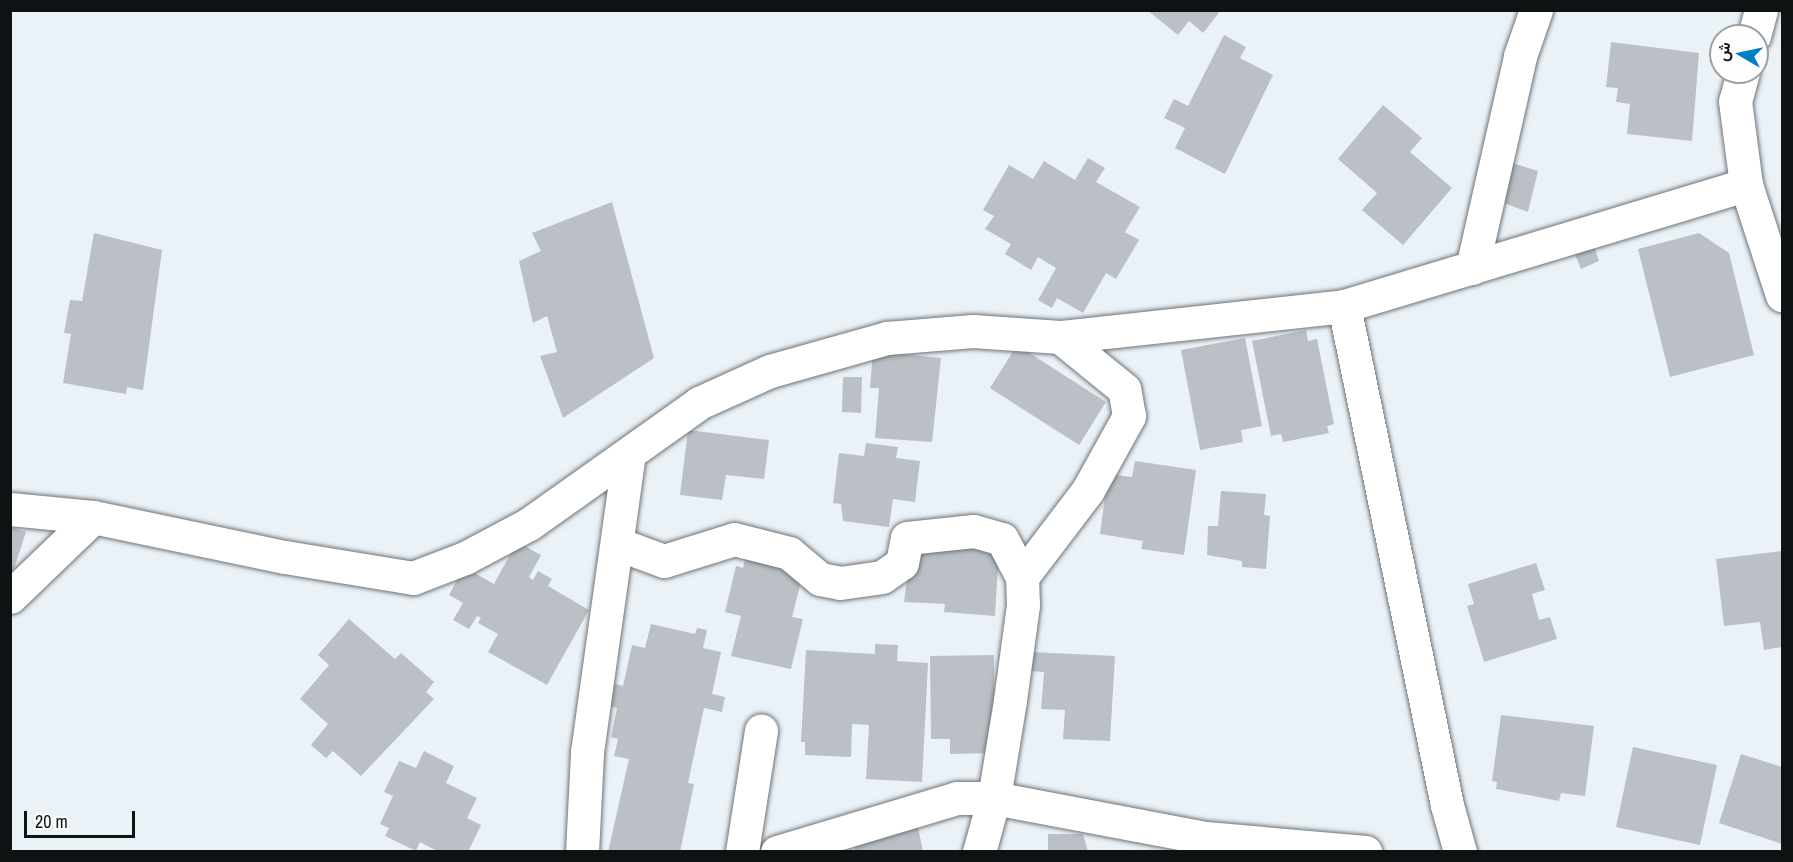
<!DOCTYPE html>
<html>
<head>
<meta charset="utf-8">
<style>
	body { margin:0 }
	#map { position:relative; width:1793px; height:862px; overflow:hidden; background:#ebf2f7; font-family:"Archivo Narrow",Vazirmatn,sans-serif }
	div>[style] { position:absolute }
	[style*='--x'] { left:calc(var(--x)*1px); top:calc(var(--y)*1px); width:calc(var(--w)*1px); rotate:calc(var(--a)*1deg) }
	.building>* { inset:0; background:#bac0c5 }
	.roads { filter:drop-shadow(0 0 2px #6e7478) drop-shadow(0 0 2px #6e7478) }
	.minor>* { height:33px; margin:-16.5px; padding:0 16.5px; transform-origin:16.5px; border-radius:16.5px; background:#fff }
	.major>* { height:33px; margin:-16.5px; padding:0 16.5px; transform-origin:16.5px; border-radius:16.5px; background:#fff }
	span { translate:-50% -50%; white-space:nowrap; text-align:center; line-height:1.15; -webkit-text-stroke:6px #fefefe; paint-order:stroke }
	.frame { position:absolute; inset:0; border:12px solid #0f1213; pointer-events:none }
	.north { position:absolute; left:1709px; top:24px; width:60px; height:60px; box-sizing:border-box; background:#fefefe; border:2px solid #9ea0a0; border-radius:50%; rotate:279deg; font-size:16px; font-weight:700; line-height:24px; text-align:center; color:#0f1213 }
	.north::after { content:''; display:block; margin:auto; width:21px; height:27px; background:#007ec6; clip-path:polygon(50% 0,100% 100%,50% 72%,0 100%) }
	.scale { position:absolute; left:24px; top:811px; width:111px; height:27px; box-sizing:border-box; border:3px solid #0f1213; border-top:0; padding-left:8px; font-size:18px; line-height:21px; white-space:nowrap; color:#0f1213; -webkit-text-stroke:4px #fefefe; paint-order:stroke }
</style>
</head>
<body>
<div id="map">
	<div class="building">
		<div style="clip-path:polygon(1147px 10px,1221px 10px,1203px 33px,1189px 21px,1178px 35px)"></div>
		<div style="clip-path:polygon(1224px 35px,1246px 47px,1240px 58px,1273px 75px,1225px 174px,1175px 148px,1185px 128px,1164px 118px,1174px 99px,1188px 106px)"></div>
		<div style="clip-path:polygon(1611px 42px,1699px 53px,1692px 141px,1627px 134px,1630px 104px,1616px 102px,1618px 88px,1606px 87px)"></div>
		<div style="clip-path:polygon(1383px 105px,1422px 138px,1410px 152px,1452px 188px,1403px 245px,1362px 210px,1377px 193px,1338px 159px)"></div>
		<div style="clip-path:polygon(1088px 158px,1105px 168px,1096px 182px,1140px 207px,1125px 232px,1139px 240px,1116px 279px,1106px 273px,1083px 313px,1057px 298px,1052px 308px,1038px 300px,1056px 268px,1038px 257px,1031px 270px,1005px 254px,1011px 244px,985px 229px,994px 216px,983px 210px,1009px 165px,1033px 179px,1044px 161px,1075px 180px)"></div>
		<div style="clip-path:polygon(1512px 163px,1538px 171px,1528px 212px,1501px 202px)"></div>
		<div style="clip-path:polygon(612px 202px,654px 358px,563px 418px,540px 356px,557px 352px,547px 316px,533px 323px,519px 261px,541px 251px,532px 233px)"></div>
		<div style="clip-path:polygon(94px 233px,162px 250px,143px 390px,127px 387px,126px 394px,63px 383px,71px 334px,64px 333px,70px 300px,82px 301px)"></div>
		<div style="clip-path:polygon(1699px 233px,1729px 253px,1754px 355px,1670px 377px,1638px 249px)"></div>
		<div style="clip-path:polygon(1594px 246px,1599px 261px,1581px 269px,1574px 252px)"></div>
		<div style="clip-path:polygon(1306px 330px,1308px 341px,1317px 339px,1334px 424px,1327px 426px,1329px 433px,1283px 442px,1281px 434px,1271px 436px,1252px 341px)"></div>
		<div style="clip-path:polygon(1245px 338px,1262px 426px,1241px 430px,1243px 442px,1200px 450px,1181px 350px)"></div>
		<div style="clip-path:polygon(1017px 345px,1106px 402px,1079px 445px,990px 388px)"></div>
		<div style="clip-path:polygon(873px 351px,941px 358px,932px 442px,875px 438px,879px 388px,870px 388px)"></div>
		<div style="clip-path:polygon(843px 377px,862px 377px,861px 413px,842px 412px)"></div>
		<div style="clip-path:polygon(688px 430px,769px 440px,764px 479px,726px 475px,722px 500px,680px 495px)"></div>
		<div style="clip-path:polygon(866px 443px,898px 447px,896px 458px,920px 461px,915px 502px,893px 499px,889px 527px,843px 521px,841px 504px,833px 503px,839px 453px,864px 456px)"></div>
		<div style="clip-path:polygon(1135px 461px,1196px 470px,1184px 555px,1141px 549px,1143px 541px,1100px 534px,1108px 474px,1132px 477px)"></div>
		<div style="clip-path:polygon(1221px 491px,1266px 494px,1264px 515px,1270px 516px,1266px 569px,1242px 567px,1242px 561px,1207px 555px,1208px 526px,1218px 526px)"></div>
		<div style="clip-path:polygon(10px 527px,26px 532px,11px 578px,10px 578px)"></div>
		<div style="clip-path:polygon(517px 542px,541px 555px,529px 577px,533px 580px,538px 571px,552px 579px,548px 586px,589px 610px,547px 685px,488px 652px,498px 634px,478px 623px,481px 618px,477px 616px,469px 629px,453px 620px,463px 603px,449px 595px,464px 567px,494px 584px)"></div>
		<div style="clip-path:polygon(912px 542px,999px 552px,995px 616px,944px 612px,945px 604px,904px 602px)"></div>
		<div style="clip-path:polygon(1782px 551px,1782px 647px,1764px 650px,1760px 622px,1724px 626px,1716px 559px)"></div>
		<div style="clip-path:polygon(747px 552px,804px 570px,792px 617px,803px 619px,791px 669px,731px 656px,741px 616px,725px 612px,736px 566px,743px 568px)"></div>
		<div style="clip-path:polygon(1536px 563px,1545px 590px,1532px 594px,1539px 620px,1550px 617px,1557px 639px,1484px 662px,1467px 606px,1474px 604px,1468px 584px)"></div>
		<div style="clip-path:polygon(349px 619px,395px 659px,401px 653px,434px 682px,426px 692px,434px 699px,361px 776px,333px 751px,326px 758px,311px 745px,328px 724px,300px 699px,329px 665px,318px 655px)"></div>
		<div style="clip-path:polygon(651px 624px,695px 634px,697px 628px,707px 630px,703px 648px,721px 652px,712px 694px,725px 697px,722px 712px,704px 708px,688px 783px,694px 784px,680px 852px,608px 852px,629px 759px,614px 756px,618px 739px,611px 737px,617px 708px,610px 706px,615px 684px,623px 686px,632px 645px,645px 648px)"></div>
		<div style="clip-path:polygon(875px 644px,898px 645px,897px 661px,928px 663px,922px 782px,866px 779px,869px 725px,852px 724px,851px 757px,805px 755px,805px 742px,801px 742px,806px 650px,875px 654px)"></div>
		<div style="clip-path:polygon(1031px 652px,1115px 656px,1110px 741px,1063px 739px,1065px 710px,1041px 709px,1044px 672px,1029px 671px)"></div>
		<div style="clip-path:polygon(994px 655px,995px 753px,950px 754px,950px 739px,931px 739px,930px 656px)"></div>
		<div style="clip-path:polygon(1501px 715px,1594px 726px,1585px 796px,1561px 793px,1559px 801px,1496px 789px,1497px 782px,1492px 781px)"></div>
		<div style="clip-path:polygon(1633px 747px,1717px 765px,1700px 845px,1616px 827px)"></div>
		<div style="clip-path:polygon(424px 751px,454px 766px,446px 783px,477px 798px,467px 818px,481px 825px,468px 852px,439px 852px,420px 842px,416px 851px,385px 836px,389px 828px,380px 824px,393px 796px,384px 792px,399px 761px,416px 768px)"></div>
		<div style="clip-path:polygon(1741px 754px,1782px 767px,1782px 844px,1719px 823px)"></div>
		<div style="clip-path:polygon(917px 822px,923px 852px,855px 852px,852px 835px)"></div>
		<div style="clip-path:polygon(1048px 834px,1083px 834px,1088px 852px,1048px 852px)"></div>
	</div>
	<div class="roads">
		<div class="minor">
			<div style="--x:1472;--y:268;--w:217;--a:-77.2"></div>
			<div style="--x:1520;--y:56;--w:49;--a:-70.8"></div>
			<div style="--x:1344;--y:306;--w:510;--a:78.34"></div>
			<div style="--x:1447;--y:805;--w:49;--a:74.5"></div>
			<div style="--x:10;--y:509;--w:83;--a:5.5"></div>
			<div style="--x:93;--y:517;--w:196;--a:11.8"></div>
			<div style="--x:285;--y:557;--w:130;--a:9.3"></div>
			<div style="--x:413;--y:578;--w:56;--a:-21"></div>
			<div style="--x:465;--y:558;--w:72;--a:-28"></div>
			<div style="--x:529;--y:524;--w:209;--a:-35.4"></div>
			<div style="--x:699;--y:403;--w:78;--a:-24.3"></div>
			<div style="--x:770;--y:371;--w:122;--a:-15.8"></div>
			<div style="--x:887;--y:338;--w:86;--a:-4.7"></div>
			<div style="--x:973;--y:331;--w:87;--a:3.9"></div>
			<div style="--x:1060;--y:337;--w:286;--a:-6.2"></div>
			<div style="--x:1344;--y:306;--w:420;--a:-16.8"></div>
			<div style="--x:618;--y:544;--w:49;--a:20.3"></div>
			<div style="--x:664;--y:561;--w:73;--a:-17.4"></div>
			<div style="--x:734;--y:539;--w:57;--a:14.3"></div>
			<div style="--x:789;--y:553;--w:40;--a:40"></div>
			<div style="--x:820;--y:579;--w:20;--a:11"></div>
			<div style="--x:840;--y:583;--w:42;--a:-8.1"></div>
			<div style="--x:882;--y:577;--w:24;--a:-35"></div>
			<div style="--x:902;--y:563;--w:25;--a:-79"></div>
			<div style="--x:907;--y:538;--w:67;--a:-6"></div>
			<div style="--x:974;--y:531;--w:29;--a:16"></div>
			<div style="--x:1002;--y:539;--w:43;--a:62.2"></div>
			<div style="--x:10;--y:597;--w:115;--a:-43.9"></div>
			<div style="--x:582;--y:852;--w:100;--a:-87.1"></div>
			<div style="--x:587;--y:752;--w:301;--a:-82"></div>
			<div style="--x:742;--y:852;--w:123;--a:-81.1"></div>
			<div style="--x:777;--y:852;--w:188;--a:-16.7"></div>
			<div style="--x:957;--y:798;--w:37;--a:0"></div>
			<div style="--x:994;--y:798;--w:216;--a:10.7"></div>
			<div style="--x:1206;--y:838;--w:160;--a:5"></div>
			<div style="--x:979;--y:852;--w:56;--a:-74.5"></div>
			<div style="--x:994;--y:798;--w:99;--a:-80.7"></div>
			<div style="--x:1010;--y:700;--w:96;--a:-82.2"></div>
			<div style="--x:1023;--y:605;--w:28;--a:-92"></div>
			<div style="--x:1022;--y:577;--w:109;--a:-52.8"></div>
			<div style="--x:1088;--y:490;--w:85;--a:-61"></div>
			<div style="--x:1129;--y:416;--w:27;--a:-100"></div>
			<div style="--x:1124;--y:389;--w:82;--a:-140.9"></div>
		</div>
		<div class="major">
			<div style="--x:1754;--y:36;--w:27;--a:-75"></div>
			<div style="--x:1743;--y:72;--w:30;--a:105"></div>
			<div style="--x:1735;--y:101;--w:85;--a:82.5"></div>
			<div style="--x:1746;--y:185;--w:116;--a:71.9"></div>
		</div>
	</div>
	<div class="frame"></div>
	<div class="north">ش</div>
	<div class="scale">20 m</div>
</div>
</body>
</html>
